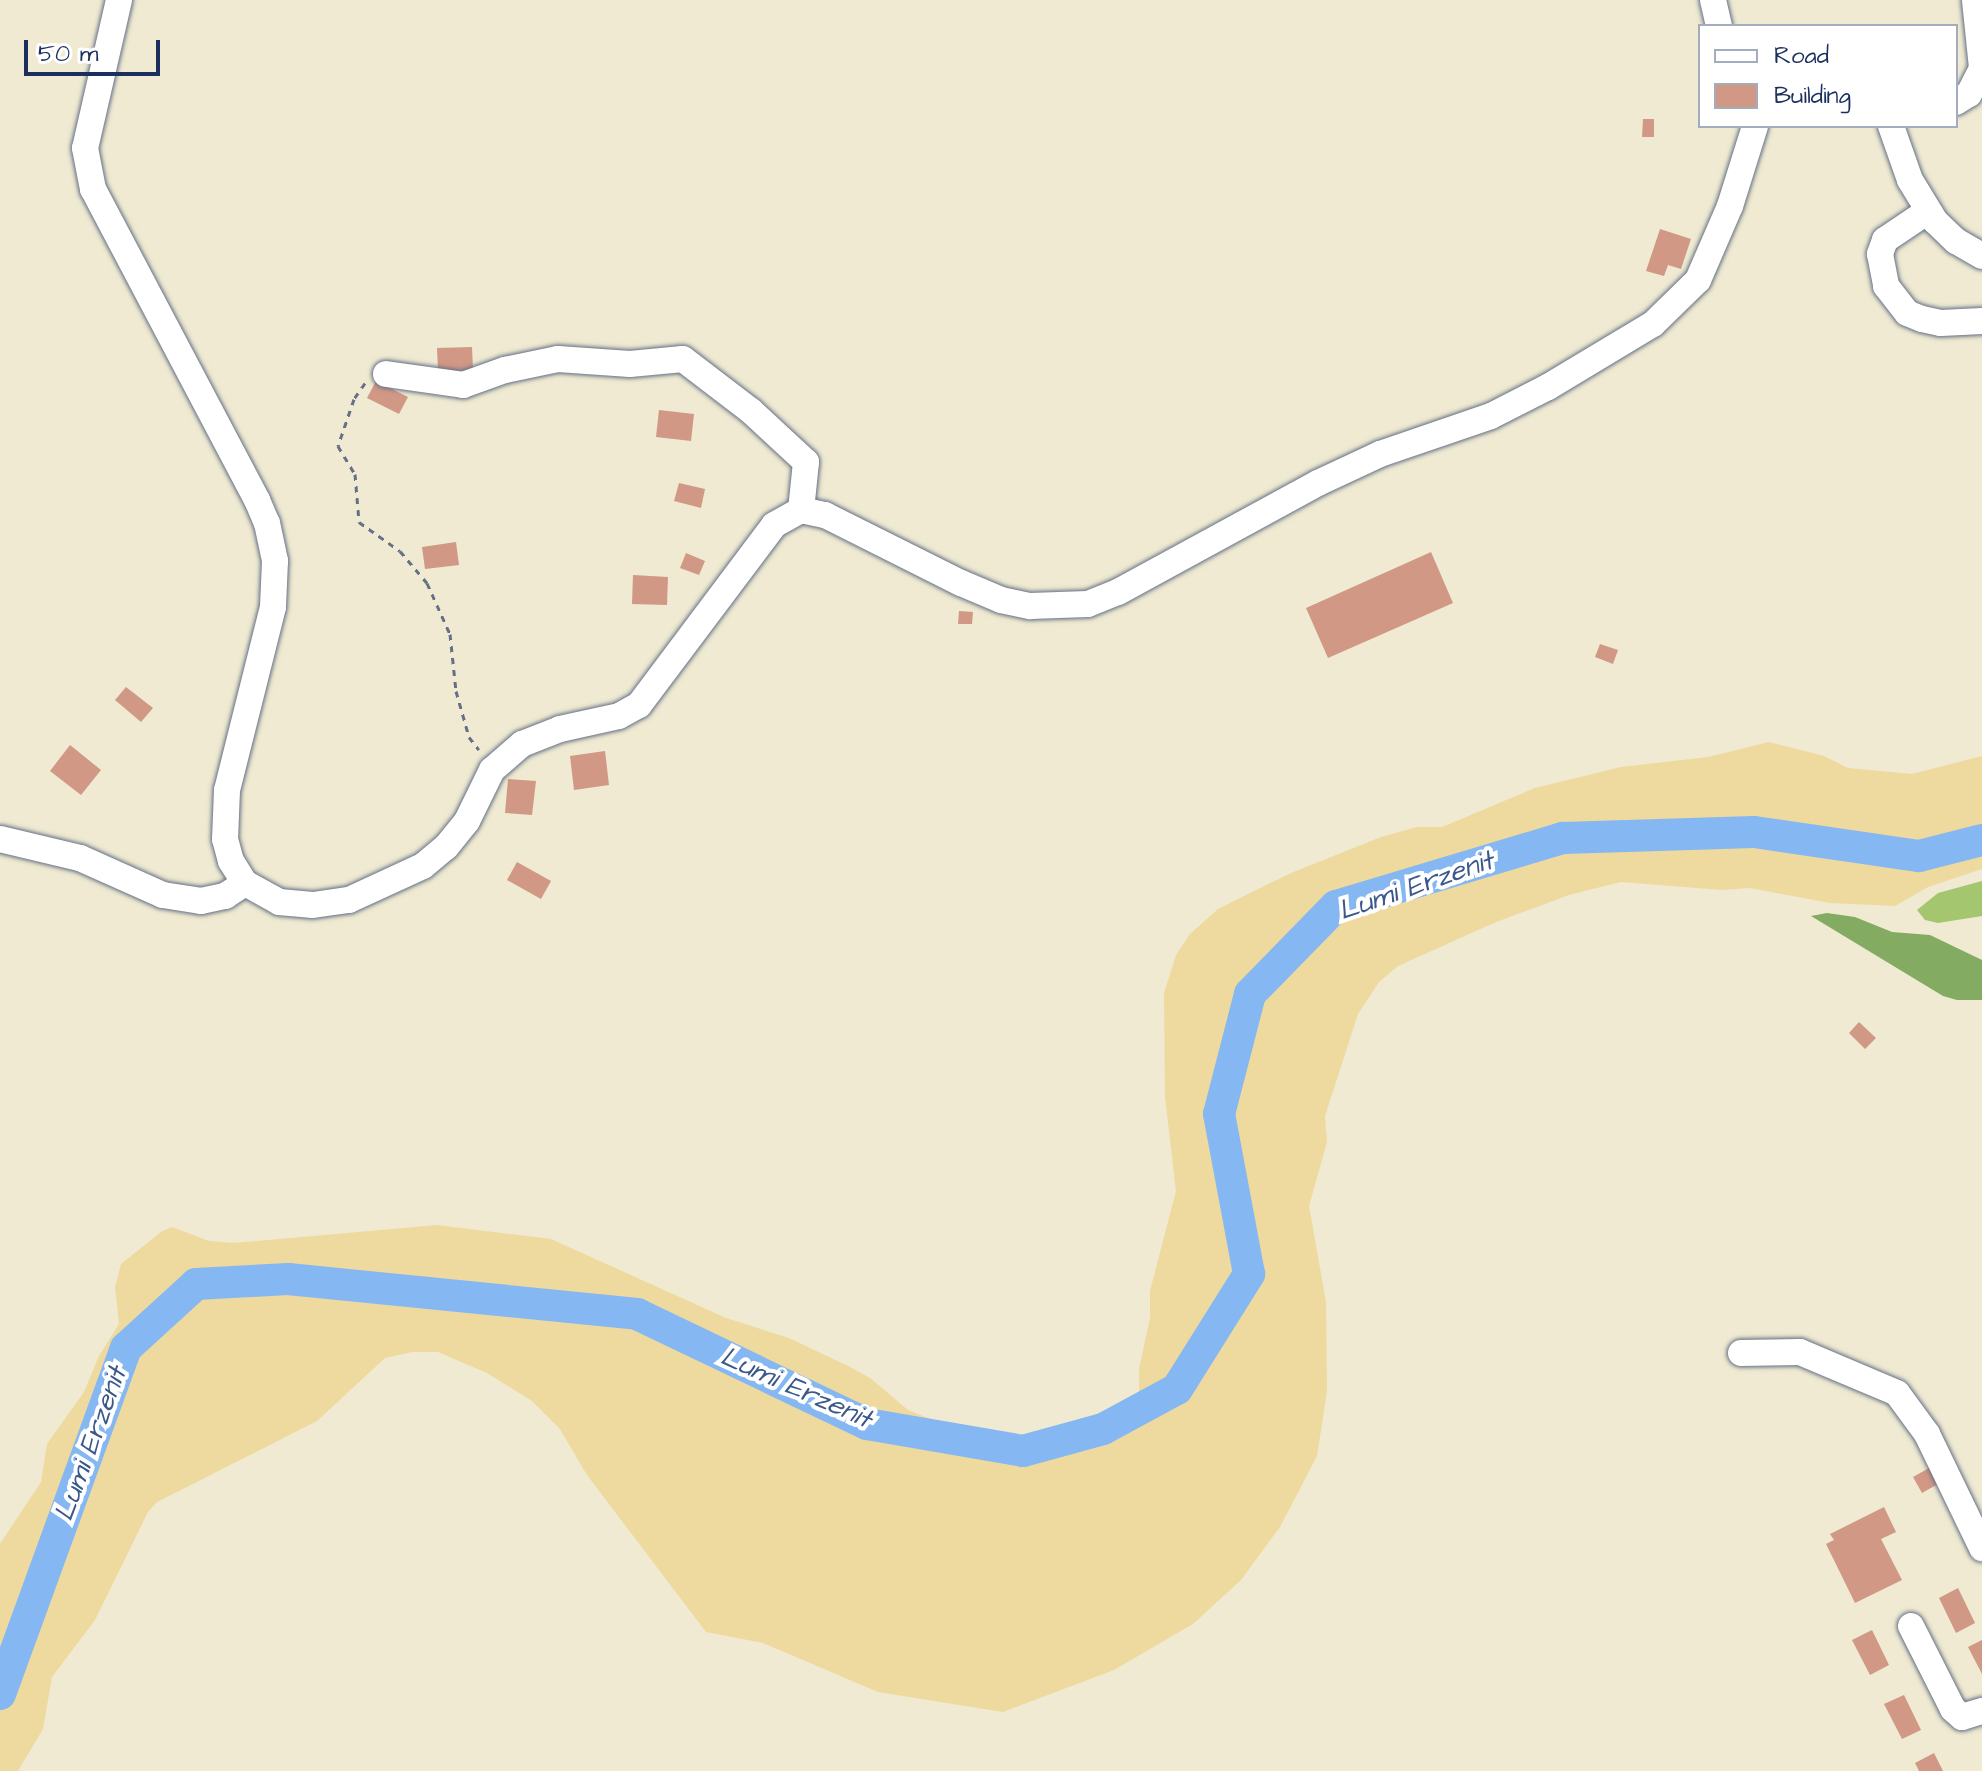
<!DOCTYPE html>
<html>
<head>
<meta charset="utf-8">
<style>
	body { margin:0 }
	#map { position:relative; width:1982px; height:1771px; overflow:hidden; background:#efead1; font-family:"Architects Daughter",sans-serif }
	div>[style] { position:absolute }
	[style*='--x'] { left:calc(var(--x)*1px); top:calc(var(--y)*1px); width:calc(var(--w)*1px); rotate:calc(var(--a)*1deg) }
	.green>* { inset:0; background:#a4c66e }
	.forest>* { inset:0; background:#83ab61 }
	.sand>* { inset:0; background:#eeda9e }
	.river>* { height:32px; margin:-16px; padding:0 16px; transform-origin:16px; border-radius:16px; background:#85b7f2 }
	.building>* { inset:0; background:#d09885 }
	.path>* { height:3px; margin-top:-1.5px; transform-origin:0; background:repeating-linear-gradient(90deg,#657086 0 6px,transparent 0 12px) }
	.roads { filter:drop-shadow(0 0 2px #657086) drop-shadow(0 0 2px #657086) }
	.minor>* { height:26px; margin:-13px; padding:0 13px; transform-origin:13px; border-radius:13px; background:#fff }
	span { translate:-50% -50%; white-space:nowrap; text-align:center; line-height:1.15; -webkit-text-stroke:8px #fff; paint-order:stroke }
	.water-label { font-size:28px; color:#3b588a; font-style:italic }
	.legend { position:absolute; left:1698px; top:24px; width:260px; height:104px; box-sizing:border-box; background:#fff; border:2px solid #a4acbf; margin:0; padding:10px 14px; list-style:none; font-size:24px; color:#1b2f5e }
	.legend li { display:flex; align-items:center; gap:16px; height:40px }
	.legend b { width:40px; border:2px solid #a4acbf }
	.scale { position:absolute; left:24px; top:40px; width:136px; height:36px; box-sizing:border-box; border:4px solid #1b2f5e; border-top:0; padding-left:10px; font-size:24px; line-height:28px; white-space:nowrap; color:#1b2f5e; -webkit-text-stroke:6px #fff; paint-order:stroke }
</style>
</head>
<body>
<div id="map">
	<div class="green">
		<div style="clip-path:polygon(1982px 881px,1982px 916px,1938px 923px,1925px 920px,1917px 910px,1938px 893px)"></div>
	</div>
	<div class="forest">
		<div style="clip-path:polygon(1827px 913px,1855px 917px,1892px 932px,1930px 935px,1982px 960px,1982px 1000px,1957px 1000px,1943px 996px,1811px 916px)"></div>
	</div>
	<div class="sand">
		<div style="clip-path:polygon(1769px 742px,1824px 756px,1848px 768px,1912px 774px,1982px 756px,1982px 869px,1928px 887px,1895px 906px,1830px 903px,1750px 888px,1722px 890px,1621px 882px,1569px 895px,1496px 922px,1398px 966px,1379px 982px,1358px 1014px,1325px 1116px,1327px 1142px,1309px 1206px,1326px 1302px,1327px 1391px,1317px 1456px,1280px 1527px,1241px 1580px,1193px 1624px,1114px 1670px,1003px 1712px,878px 1692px,763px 1643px,706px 1632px,587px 1475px,560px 1429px,532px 1401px,487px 1373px,438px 1352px,412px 1352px,385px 1358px,317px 1421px,157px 1502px,148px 1512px,95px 1620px,52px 1677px,43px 1729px,18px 1771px,0 1771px,0 1544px,41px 1482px,47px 1444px,84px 1392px,99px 1356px,119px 1324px,115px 1287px,121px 1264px,161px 1232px,172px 1227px,209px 1241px,234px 1243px,437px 1225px,551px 1239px,726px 1318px,789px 1338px,848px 1366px,870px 1378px,908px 1410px,963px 1432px,1063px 1455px,1087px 1442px,1109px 1417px,1139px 1395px,1139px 1369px,1150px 1318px,1150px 1291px,1176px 1191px,1165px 1097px,1164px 993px,1176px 955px,1190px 934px,1218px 909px,1291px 873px,1381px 837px,1417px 827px,1442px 827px,1535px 788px,1621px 767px,1708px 757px)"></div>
	</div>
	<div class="river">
		<div style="--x:0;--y:1694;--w:368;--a:-70"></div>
		<div style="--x:126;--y:1348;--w:95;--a:-42.4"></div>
		<div style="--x:196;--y:1284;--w:92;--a:-3.1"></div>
		<div style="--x:288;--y:1279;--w:351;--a:5.7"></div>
		<div style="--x:637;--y:1314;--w:255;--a:25.6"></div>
		<div style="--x:867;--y:1424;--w:158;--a:9.8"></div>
		<div style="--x:1023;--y:1451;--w:83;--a:-15.4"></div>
		<div style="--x:1103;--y:1429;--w:84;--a:-28.4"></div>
		<div style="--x:1177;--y:1389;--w:136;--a:-57.9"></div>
		<div style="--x:1249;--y:1274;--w:163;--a:-100.6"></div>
		<div style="--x:1219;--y:1114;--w:124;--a:-75.5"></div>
		<div style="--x:1250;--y:994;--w:123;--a:-45.7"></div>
		<div style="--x:1336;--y:906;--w:237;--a:-16.7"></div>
		<div style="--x:1563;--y:838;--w:191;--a:-1.8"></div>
		<div style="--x:1754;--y:832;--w:167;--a:8.3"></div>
		<div style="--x:1919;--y:856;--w:65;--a:-14.3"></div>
	</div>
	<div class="building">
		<div style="clip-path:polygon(1643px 119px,1654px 119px,1654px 137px,1642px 137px)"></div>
		<div style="clip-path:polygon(1660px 229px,1691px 239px,1681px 269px,1668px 265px,1664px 276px,1646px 271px)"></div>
		<div style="clip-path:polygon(472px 347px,473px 370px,438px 372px,437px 348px)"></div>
		<div style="clip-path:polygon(376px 381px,408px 397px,399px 414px,367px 398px)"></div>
		<div style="clip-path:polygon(659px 410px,694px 414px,691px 441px,656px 437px)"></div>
		<div style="clip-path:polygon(679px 483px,705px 489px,701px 508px,674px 501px)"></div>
		<div style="clip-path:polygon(456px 542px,459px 565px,425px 569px,422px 547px)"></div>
		<div style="clip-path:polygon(1431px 552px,1453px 603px,1328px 658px,1306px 608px)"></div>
		<div style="clip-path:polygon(686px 553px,705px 561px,699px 575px,680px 568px)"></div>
		<div style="clip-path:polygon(633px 575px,668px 577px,667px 605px,632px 604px)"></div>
		<div style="clip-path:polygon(959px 611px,973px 612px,972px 624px,958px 624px)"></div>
		<div style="clip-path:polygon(1600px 644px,1618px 650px,1613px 664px,1595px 657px)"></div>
		<div style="clip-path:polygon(126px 687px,153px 708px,141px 722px,115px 700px)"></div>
		<div style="clip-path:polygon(70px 745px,101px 770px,81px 795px,50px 771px)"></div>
		<div style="clip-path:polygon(605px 751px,609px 785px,574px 790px,570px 756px)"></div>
		<div style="clip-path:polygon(508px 779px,536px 781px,532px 815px,505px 813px)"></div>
		<div style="clip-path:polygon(517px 862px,551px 881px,541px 899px,507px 880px)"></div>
		<div style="clip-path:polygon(1859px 1022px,1876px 1038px,1865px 1049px,1849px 1033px)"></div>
		<div style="clip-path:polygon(1929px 1468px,1938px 1484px,1922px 1493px,1913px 1477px)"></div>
		<div style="clip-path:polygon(1884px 1507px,1896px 1532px,1881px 1539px,1902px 1580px,1855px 1603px,1826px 1544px,1834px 1540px,1830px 1534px)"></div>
		<div style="clip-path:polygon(1958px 1588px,1975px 1623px,1956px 1633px,1939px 1598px)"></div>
		<div style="clip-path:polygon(1872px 1630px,1889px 1665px,1870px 1675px,1852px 1640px)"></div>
		<div style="clip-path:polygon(1982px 1640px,1982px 1674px,1968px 1647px)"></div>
		<div style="clip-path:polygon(1904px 1695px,1921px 1730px,1902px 1739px,1884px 1704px)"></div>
		<div style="clip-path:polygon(1934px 1753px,1943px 1771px,1919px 1771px,1915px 1763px)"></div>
	</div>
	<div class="path">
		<div style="--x:365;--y:383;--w:19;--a:125"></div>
		<div style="--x:354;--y:399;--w:50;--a:108.8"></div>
		<div style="--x:338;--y:446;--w:33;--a:59"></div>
		<div style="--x:355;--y:474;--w:48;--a:85.2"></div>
		<div style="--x:359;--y:522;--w:50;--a:35.3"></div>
		<div style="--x:400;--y:551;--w:42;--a:49.8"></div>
		<div style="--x:427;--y:583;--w:56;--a:65.7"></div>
		<div style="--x:450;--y:634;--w:57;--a:84"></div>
		<div style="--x:456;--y:691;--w:48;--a:74.2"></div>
		<div style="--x:469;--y:737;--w:16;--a:52"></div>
	</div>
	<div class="roads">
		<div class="minor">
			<div style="--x:119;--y:0;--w:152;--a:102.9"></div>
			<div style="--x:85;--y:148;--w:42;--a:79"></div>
			<div style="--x:93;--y:189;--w:352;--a:62.2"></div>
			<div style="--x:257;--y:500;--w:25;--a:67"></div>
			<div style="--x:267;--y:523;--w:39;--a:78"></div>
			<div style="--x:275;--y:561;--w:46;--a:92.5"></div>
			<div style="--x:273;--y:607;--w:189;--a:104.1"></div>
			<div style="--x:227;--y:790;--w:49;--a:92.3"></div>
			<div style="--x:225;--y:839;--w:23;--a:75"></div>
			<div style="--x:231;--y:861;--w:26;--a:58"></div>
			<div style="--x:245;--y:883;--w:39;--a:29"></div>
			<div style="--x:279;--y:902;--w:34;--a:5"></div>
			<div style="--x:313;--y:905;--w:36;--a:-8"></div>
			<div style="--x:349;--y:900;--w:81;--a:-24.7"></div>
			<div style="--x:423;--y:866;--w:30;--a:-40"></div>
			<div style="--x:446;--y:847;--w:33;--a:-51"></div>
			<div style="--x:467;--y:821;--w:57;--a:-63.9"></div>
			<div style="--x:492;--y:770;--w:40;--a:-41"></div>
			<div style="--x:522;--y:744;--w:41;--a:-21.5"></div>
			<div style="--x:560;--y:729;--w:60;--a:-12.4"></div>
			<div style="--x:619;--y:716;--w:23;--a:-29"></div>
			<div style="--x:639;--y:705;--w:225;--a:-53.1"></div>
			<div style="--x:774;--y:525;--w:31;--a:-29"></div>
			<div style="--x:801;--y:510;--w:25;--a:12"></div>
			<div style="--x:825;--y:515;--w:152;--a:26.6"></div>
			<div style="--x:961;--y:583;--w:43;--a:23"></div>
			<div style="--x:1001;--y:600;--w:30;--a:12"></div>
			<div style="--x:1030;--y:606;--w:58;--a:-2"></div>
			<div style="--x:1088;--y:604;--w:32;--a:-22"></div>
			<div style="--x:1118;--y:592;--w:228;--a:-28.6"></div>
			<div style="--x:1318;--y:483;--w:68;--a:-25.1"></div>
			<div style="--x:1380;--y:454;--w:117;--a:-18.9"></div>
			<div style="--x:1491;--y:416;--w:64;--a:-27"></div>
			<div style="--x:1548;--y:387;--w:122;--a:-31"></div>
			<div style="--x:1653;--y:324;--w:63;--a:-44.4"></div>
			<div style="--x:1698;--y:280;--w:81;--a:-66.6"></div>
			<div style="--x:1730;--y:206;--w:84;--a:-72.6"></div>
			<div style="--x:1713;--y:0;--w:27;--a:77"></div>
			<div style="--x:1956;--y:102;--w:15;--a:-32"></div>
			<div style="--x:1969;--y:94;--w:29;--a:-63"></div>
			<div style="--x:1982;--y:68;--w:68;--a:-95.9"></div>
			<div style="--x:1891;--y:126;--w:57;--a:70.6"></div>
			<div style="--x:1910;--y:180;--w:48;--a:58.6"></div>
			<div style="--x:1935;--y:221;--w:29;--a:44"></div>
			<div style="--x:1956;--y:241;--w:30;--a:30"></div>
			<div style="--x:1928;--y:211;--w:52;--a:146"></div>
			<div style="--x:1885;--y:240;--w:15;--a:110"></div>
			<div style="--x:1880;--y:254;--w:33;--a:79"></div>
			<div style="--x:1886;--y:286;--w:34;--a:52"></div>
			<div style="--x:1907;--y:313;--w:16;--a:22"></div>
			<div style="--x:1922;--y:319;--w:19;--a:12"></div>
			<div style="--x:1941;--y:323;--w:41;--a:-2.8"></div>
			<div style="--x:386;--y:374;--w:78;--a:8.1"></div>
			<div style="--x:463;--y:385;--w:45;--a:-19.7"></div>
			<div style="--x:505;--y:370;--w:54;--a:-11.7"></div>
			<div style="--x:558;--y:359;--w:72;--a:4"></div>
			<div style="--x:630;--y:364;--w:53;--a:-5.4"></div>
			<div style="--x:683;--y:359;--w:86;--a:37.4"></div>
			<div style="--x:751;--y:411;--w:75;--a:42.8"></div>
			<div style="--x:806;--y:462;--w:48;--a:95.9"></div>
			<div style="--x:0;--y:839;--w:82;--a:13.4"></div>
			<div style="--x:80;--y:858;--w:91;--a:24"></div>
			<div style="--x:163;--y:895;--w:38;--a:9"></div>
			<div style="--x:201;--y:901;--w:25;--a:-12"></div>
			<div style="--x:225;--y:896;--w:24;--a:-33"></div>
			<div style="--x:1741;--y:1353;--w:59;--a:-1"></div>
			<div style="--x:1800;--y:1352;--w:105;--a:22.9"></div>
			<div style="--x:1897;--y:1393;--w:51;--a:53.8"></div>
			<div style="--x:1927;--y:1434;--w:127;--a:64.2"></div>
			<div style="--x:1911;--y:1626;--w:93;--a:63.2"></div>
			<div style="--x:1953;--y:1709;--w:12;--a:42"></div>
			<div style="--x:1962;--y:1717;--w:21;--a:-17"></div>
		</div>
	</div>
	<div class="water-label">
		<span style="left:1416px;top:886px;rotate:-19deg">Lumi Erzenit</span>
		<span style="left:796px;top:1388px;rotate:24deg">Lumi Erzenit</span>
		<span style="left:91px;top:1444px;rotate:-70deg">Lumi Erzenit</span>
	</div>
	<ul class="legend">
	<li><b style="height:10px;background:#fff"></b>Road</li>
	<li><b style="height:22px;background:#d09885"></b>Building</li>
	</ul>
	<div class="scale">50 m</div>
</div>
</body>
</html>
